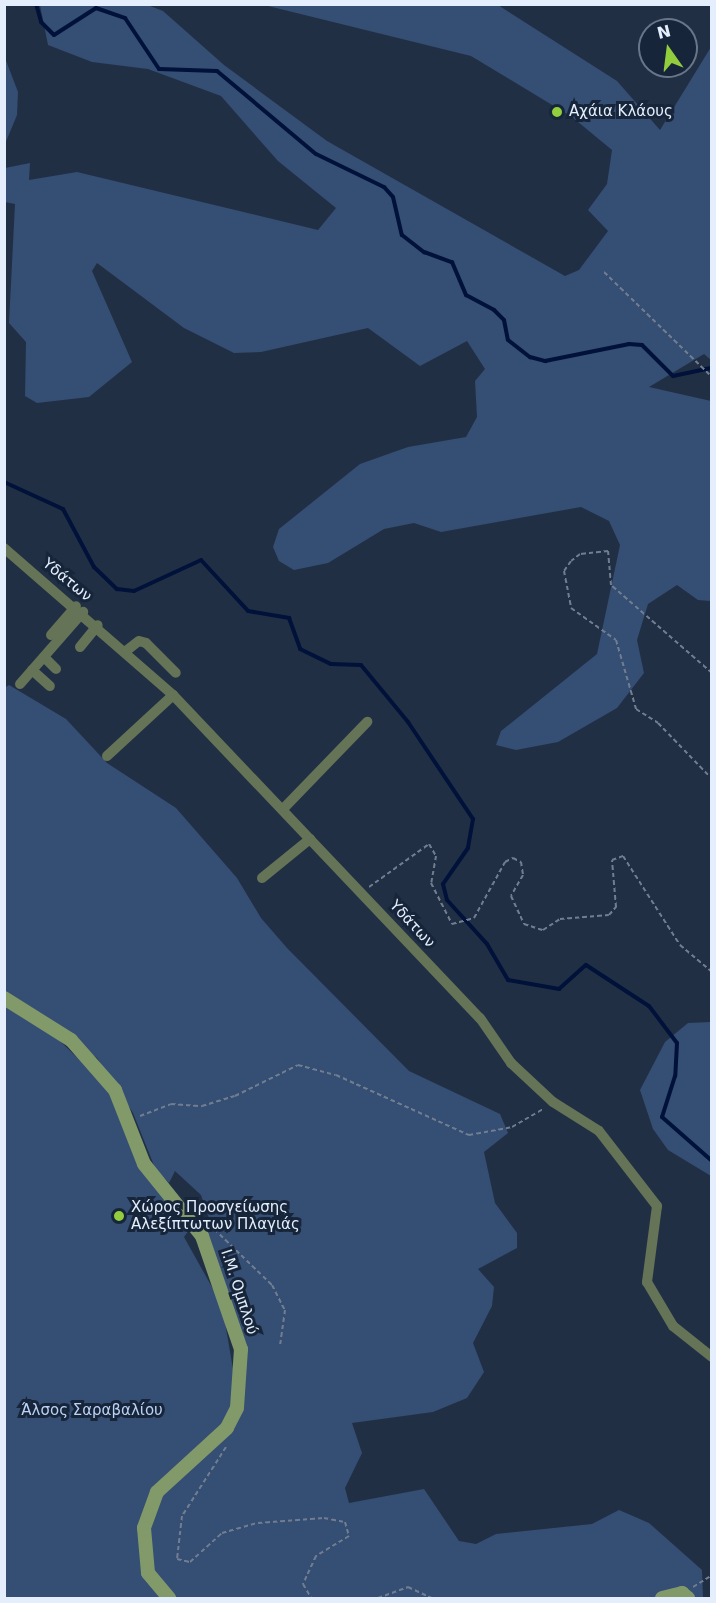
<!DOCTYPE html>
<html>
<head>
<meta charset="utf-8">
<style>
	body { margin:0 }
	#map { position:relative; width:716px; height:1603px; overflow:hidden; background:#212f45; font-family:"DejaVu Sans",sans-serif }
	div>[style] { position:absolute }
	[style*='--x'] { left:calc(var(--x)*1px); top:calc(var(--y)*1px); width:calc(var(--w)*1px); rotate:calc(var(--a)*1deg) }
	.green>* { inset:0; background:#354e73 }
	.stream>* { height:4px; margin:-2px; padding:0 2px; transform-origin:2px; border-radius:2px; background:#00123a }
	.path>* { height:2px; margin-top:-1px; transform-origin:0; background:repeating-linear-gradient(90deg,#717d90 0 4.5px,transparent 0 7.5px) }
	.street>* { height:10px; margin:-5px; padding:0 5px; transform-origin:5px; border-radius:5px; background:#657356 }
	.secondary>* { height:14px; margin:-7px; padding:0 7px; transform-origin:7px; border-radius:7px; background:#82996a }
	.dots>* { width:16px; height:16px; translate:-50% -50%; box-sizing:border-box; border:3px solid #17253a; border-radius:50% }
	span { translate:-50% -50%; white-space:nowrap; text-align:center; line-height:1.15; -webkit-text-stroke:6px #17253a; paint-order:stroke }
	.poi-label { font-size:15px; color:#e4eefc }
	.left { translate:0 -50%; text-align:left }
	.street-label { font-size:15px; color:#e4eefc }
	.park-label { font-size:15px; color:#bbd2f5 }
	.frame { position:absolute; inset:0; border:6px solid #e4eefc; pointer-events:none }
	.north { position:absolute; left:638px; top:18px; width:60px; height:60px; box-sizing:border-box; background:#17253a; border:2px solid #697588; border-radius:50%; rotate:346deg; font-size:16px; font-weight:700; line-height:24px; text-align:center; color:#e4eefc }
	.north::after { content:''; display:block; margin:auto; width:21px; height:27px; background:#92cd3e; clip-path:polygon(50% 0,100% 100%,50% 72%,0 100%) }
</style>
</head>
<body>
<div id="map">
	<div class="green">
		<div style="clip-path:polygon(40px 5px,145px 4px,163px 11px,224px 65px,327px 141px,565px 276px,579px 270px,608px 231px,588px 210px,607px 184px,612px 150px,572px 117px,471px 56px,264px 5px,498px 5px,617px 81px,660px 130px,711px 47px,711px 360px,704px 354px,649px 387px,711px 401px,711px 601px,698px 600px,677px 585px,648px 604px,637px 640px,644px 673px,617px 708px,558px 742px,516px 750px,496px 745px,501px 731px,597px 654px,620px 545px,609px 521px,581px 507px,441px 532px,414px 523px,384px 529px,328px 563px,294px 570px,279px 561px,273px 547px,279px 529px,360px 464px,408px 447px,466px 437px,477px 417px,475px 381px,485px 369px,467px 341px,420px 366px,368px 328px,261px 352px,234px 353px,184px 328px,97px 263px,92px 271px,132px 362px,89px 397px,37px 403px,25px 396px,26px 342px,9px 323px,15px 204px,5px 202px,5px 168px,30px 163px,29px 180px,77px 172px,318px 230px,336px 208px,278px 161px,221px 96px,148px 69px,92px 62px,48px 45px)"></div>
		<div style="clip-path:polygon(5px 58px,18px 92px,17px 115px,5px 144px)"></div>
		<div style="clip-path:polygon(9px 685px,66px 719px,107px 763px,176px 808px,237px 878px,261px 918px,287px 948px,409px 1071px,500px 1114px,508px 1133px,484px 1152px,495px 1203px,517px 1233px,517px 1248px,478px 1269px,494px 1287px,492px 1306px,473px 1343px,484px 1372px,467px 1398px,433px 1412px,352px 1423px,362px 1453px,345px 1488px,349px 1503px,424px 1489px,459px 1541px,476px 1544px,496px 1534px,592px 1524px,619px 1510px,649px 1523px,702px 1570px,703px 1598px,5px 1598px,5px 1005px,59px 1040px,102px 1082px,191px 1227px,184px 1237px,222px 1305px,233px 1369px,246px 1349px,207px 1236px,210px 1221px,201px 1195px,175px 1171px,169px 1183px,155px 1168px,133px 1113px,97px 1058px,5px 991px,4px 688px)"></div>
		<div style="clip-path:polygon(711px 1022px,712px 1022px,711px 1176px,668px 1150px,653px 1129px,640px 1090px,665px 1042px,688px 1023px)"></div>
	</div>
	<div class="stream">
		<div style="--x:36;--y:4;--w:19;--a:74"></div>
		<div style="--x:41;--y:22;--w:18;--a:45"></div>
		<div style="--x:54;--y:35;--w:50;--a:-32.7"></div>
		<div style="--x:96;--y:8;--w:31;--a:19"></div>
		<div style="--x:125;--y:18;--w:61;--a:56.3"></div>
		<div style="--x:159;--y:69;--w:58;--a:2"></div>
		<div style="--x:217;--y:71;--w:129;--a:40"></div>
		<div style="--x:316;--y:154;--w:76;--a:25.9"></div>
		<div style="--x:384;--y:187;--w:13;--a:48"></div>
		<div style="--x:393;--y:197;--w:39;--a:77"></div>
		<div style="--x:402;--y:235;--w:28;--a:38"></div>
		<div style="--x:424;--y:252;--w:30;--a:20"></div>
		<div style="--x:452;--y:262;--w:36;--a:67"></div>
		<div style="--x:466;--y:295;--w:32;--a:28"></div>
		<div style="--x:494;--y:310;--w:14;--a:45"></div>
		<div style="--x:504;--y:320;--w:20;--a:79"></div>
		<div style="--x:508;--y:340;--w:28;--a:38"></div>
		<div style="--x:530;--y:357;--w:16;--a:15"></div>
		<div style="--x:545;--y:361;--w:86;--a:-11.4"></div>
		<div style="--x:629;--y:344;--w:13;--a:4"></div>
		<div style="--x:642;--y:345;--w:44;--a:45"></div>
		<div style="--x:673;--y:376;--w:40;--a:-12"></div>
		<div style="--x:4;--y:482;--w:65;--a:24.6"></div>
		<div style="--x:63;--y:509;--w:66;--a:61.9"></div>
		<div style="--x:94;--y:567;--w:32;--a:44"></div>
		<div style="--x:117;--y:589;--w:17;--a:7"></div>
		<div style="--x:134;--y:591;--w:74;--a:-24.8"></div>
		<div style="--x:201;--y:560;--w:69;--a:47.3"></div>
		<div style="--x:248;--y:611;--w:42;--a:9.7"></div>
		<div style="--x:289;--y:618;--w:33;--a:70"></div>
		<div style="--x:300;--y:649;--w:34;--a:26"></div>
		<div style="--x:331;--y:664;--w:30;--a:2"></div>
		<div style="--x:361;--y:665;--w:74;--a:50.5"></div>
		<div style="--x:408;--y:722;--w:117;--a:56.2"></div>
		<div style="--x:473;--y:819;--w:29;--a:100"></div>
		<div style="--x:468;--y:848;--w:44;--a:124.8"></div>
		<div style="--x:443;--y:884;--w:16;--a:76"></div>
		<div style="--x:447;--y:900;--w:59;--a:47.7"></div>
		<div style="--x:487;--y:944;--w:42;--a:59.7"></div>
		<div style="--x:508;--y:980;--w:52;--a:10"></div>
		<div style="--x:559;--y:989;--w:36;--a:-42"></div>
		<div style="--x:586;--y:965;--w:75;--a:33.1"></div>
		<div style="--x:649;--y:1006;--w:46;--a:52.9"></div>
		<div style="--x:677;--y:1043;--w:33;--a:93"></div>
		<div style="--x:675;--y:1076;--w:43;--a:107.6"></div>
		<div style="--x:662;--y:1117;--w:67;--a:41.3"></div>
	</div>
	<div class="path">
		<div style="--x:604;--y:272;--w:151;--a:44.2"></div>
		<div style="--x:712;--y:673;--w:134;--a:-138.9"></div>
		<div style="--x:611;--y:585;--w:34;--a:-95"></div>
		<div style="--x:608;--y:551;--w:28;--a:174"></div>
		<div style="--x:580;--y:554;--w:11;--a:142"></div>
		<div style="--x:571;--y:561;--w:12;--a:125"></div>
		<div style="--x:564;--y:571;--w:38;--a:79"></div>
		<div style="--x:571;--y:608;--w:55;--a:35.4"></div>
		<div style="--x:616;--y:640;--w:72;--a:73.8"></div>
		<div style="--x:636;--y:709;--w:26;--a:32"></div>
		<div style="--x:658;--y:723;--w:78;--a:46"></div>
		<div style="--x:369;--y:887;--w:74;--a:-35.6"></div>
		<div style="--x:429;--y:844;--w:14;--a:60"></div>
		<div style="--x:436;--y:856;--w:27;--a:100"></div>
		<div style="--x:431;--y:883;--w:46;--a:62.9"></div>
		<div style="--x:452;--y:924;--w:23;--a:-15"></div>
		<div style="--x:474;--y:918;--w:64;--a:-61"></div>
		<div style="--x:505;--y:862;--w:9;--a:-27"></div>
		<div style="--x:513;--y:858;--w:9;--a:27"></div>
		<div style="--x:521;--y:862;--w:13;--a:81"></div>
		<div style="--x:523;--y:875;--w:24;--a:120"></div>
		<div style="--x:511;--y:896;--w:31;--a:65"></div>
		<div style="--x:524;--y:924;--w:20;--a:18"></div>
		<div style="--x:543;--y:930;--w:20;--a:-33"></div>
		<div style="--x:560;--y:919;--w:49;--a:-4.7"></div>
		<div style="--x:609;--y:915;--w:11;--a:-49"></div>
		<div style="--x:616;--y:907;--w:47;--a:-94.9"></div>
		<div style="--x:612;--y:860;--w:12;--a:-20"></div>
		<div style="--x:623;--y:856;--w:106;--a:57.4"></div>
		<div style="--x:680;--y:945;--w:42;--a:40.2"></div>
		<div style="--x:140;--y:1116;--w:33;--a:-21"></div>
		<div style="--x:171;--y:1104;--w:31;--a:4"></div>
		<div style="--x:202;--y:1106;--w:34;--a:-17"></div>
		<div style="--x:235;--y:1096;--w:70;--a:-26.2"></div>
		<div style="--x:298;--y:1065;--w:39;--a:15"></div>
		<div style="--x:336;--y:1075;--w:146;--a:24.3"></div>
		<div style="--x:469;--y:1135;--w:44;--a:-10.5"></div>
		<div style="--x:512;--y:1127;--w:36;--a:-30"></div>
		<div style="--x:209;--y:1224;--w:88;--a:44.1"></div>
		<div style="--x:272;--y:1285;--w:28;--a:63"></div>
		<div style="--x:285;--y:1310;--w:35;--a:98"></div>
		<div style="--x:226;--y:1447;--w:82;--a:122.5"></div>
		<div style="--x:182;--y:1516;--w:43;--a:96.6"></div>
		<div style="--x:177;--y:1559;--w:13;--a:13"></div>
		<div style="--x:190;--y:1562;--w:43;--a:-42.2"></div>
		<div style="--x:222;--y:1533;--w:37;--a:-16"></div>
		<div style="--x:258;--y:1523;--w:66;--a:-4.3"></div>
		<div style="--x:324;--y:1518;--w:21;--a:11"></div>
		<div style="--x:345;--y:1522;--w:15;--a:74"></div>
		<div style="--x:349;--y:1536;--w:39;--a:149"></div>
		<div style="--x:316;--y:1556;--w:31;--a:115"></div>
		<div style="--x:303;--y:1584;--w:16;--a:60"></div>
		<div style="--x:693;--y:1587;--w:22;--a:-32"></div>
		<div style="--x:337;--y:1598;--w:23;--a:0"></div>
		<div style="--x:378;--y:1598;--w:32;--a:-20"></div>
		<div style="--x:408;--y:1587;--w:26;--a:25"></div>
	</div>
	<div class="street">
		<div style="--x:4;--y:548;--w:224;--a:41"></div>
		<div style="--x:173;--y:695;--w:446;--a:46.5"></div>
		<div style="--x:480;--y:1018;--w:55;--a:55.4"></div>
		<div style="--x:511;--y:1063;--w:57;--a:42.9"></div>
		<div style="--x:553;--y:1102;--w:54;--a:32.2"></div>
		<div style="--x:599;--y:1131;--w:95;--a:52.3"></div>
		<div style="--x:657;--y:1206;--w:77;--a:97.5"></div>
		<div style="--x:647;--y:1282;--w:51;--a:59.4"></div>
		<div style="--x:673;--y:1326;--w:50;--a:38.5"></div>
		<div style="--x:51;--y:635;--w:38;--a:-49"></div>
		<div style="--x:80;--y:647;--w:28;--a:-51"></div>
		<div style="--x:126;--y:651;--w:16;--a:-38"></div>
		<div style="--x:139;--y:641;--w:7;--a:16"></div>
		<div style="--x:146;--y:643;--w:42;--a:45"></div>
		<div style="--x:44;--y:657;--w:17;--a:45"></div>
		<div style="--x:32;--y:670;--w:24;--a:42"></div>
		<div style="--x:20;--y:684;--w:96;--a:-48.8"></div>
		<div style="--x:107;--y:756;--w:90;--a:-42.7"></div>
		<div style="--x:284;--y:808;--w:120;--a:-46"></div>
		<div style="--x:262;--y:878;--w:62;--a:-39.1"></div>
	</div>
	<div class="secondary">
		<div style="--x:4;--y:998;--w:79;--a:32.1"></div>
		<div style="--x:71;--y:1040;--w:67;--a:48.7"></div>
		<div style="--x:115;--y:1090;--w:79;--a:68.6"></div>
		<div style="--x:144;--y:1164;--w:92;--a:51.1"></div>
		<div style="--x:202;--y:1236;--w:120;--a:71"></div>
		<div style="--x:241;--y:1349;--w:59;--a:93.9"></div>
		<div style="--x:237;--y:1408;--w:22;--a:117"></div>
		<div style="--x:227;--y:1428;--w:95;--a:137.6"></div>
		<div style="--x:157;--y:1492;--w:38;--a:110"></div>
		<div style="--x:144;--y:1528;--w:45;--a:84.9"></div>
		<div style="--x:148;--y:1573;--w:33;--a:50"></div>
		<div style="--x:662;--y:1598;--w:21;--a:-14"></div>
		<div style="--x:682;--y:1593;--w:8;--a:40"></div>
	</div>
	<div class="dots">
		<div style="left:557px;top:112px;background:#92cd3e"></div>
		<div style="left:119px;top:1216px;background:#92cd3e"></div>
	</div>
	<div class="poi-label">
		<span class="left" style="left:569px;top:112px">Αχάια Κλάους</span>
		<span class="left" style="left:131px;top:1216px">Χώρος Προσγείωσης<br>Αλεξίπτωτων Πλαγιάς</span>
	</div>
	<div class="street-label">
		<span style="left:67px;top:580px;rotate:39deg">Υδάτων</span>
		<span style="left:412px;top:924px;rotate:47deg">Υδάτων</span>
		<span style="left:239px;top:1292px;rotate:72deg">Ι.Μ. Ομπλού</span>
	</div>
	<div class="park-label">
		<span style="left:92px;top:1411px">Άλσος Σαραβαλίου</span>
	</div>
	<div class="frame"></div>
	<div class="north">N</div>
</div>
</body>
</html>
